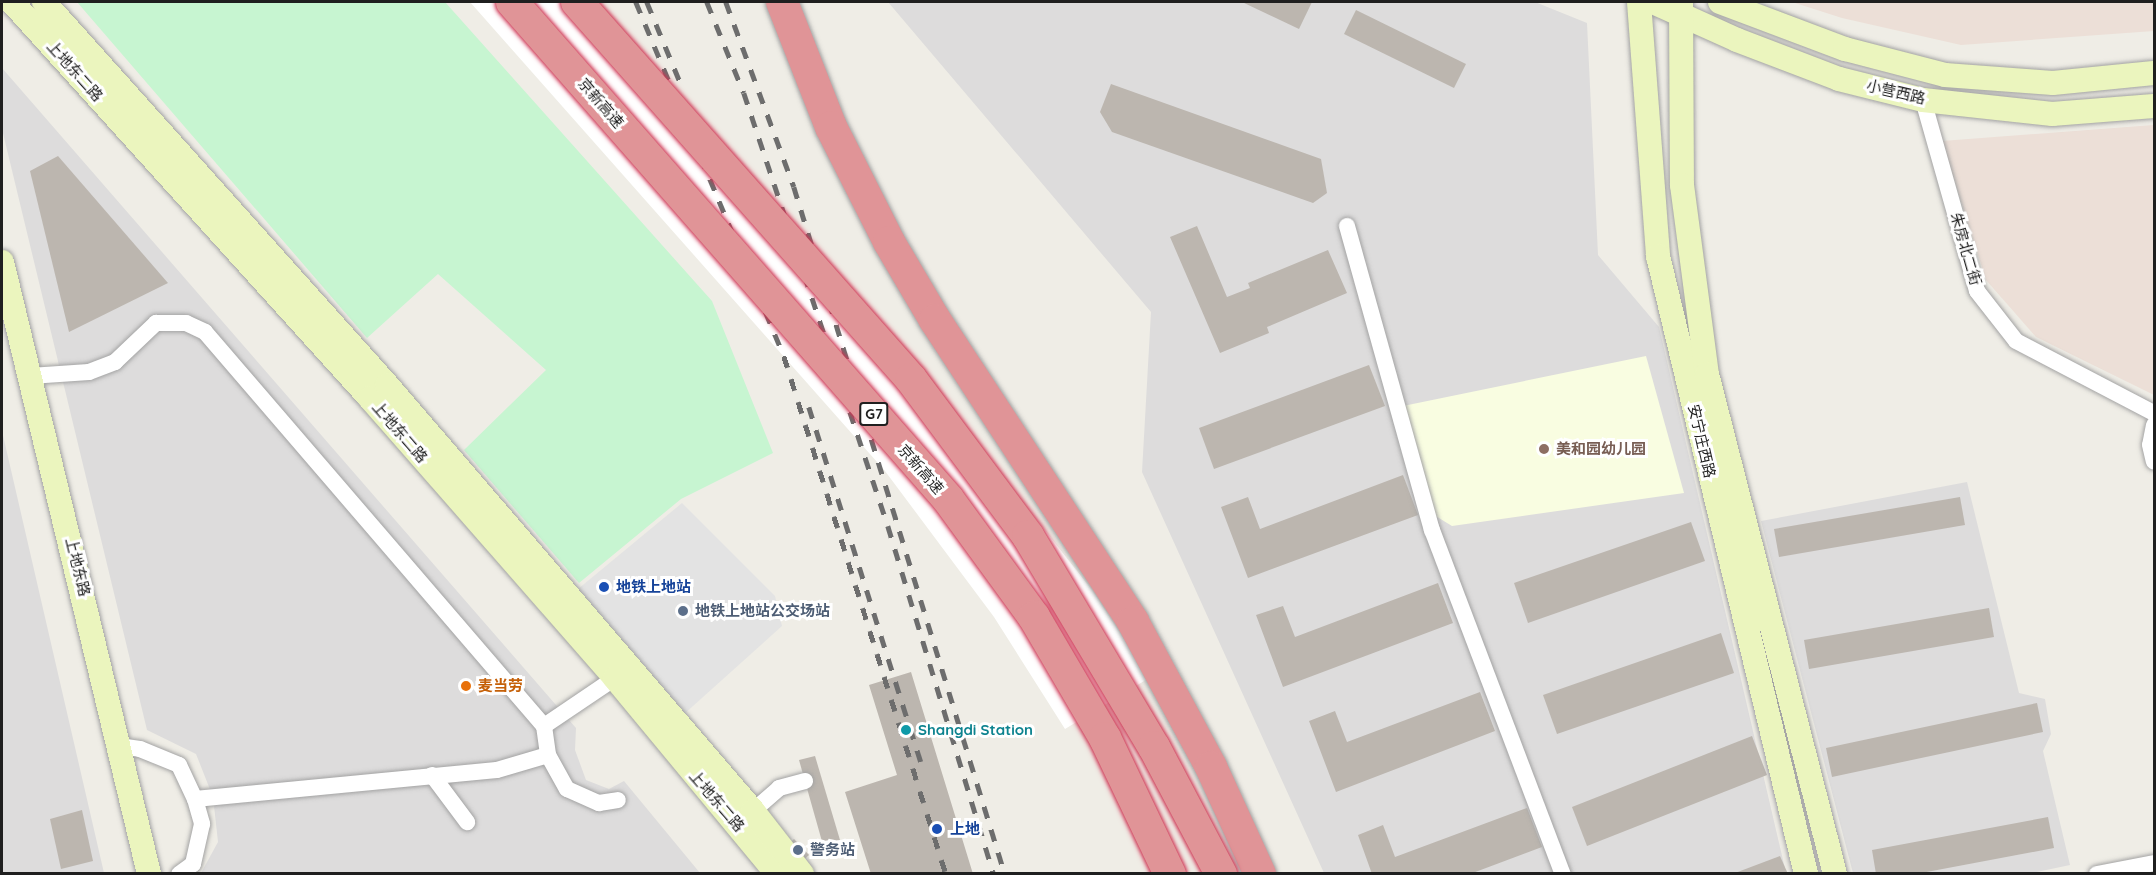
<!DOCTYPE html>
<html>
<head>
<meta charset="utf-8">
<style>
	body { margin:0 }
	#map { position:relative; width:2156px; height:875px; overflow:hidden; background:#efede6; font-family:Quicksand,"Noto Sans SC",sans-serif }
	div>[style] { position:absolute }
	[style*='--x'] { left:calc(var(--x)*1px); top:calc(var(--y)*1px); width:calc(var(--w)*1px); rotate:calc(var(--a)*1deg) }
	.residential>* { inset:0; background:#dddcdc }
	.education>* { inset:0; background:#f9fde1 }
	.military>* { inset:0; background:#ecdfd7 }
	.park>* { inset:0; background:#c7f5d1 }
	.parking>* { inset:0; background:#e3e3e3 }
	.pier>* { inset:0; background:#fff }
	.building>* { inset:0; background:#bcb6af }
	.roads { filter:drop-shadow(0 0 2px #a3a3a3) drop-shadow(0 0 2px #a3a3a3) }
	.street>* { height:16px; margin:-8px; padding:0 8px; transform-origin:8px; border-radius:8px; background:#fff }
	.secondary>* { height:24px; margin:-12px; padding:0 12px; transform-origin:12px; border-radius:12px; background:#ebf5be }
	.highway>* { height:32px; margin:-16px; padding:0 16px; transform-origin:16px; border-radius:16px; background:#e09497 }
	.rail>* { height:4.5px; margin-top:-2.25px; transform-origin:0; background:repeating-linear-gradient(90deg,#6d6d6d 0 12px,transparent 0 24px) }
	.bridges { filter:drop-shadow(0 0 2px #ce3352) drop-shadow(0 0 2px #ce3352) }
	.highway-bridge>* { height:32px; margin:-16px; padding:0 16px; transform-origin:16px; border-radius:16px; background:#e09497 }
	.dots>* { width:16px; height:16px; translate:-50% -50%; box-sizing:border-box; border:3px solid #fff; border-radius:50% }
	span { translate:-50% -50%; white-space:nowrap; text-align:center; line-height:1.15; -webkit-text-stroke:6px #fff; paint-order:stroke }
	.shield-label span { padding:2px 4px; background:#fff; border:2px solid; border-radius:4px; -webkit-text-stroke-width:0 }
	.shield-label { font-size:14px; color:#1f1f1f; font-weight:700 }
	.street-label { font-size:15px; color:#1f1f1f }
	.education-label { font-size:15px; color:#785e54; font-weight:700 }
	.left { translate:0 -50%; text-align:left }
	.transit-label { font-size:15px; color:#164399; font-weight:700 }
	.service-label { font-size:15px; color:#4e5e75; font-weight:700 }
	.food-label { font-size:15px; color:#c56008; font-weight:700 }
	.culture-label { font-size:15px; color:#0d838f; font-weight:700 }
	.frame { position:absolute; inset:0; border:3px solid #1f1f1f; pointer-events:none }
</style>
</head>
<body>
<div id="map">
	<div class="residential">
		<div style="clip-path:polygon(888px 2px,1535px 2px,1587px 23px,1598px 255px,1659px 327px,1786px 873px,1324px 873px,1142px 472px,1151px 312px)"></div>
		<div style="clip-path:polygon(2px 68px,576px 728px,575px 750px,586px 780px,609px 789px,624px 781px,700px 873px,201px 873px,218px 842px,213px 797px,196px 754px,147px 730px,2px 129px)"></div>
		<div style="clip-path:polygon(2px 431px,104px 873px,2px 873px)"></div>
		<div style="clip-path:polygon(1967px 482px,2019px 693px,2045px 699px,2051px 734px,2043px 751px,2070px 865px,2027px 874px,1853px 873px,1761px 521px)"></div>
	</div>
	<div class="education">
		<div style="clip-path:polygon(1646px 356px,1684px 493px,1452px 526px,1434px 515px,1403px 406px)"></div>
	</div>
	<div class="military">
		<div style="clip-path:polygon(1792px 2px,2154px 2px,2154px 31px,1961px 45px,1842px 18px)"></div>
		<div style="clip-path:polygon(2154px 125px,2154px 395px,2036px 337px,1986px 280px,1942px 141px)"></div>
	</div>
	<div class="park">
		<div style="clip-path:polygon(77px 2px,445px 2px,712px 301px,773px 453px,681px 499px,579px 583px,464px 450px,546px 370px,438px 274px,367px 338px)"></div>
	</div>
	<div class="parking">
		<div style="clip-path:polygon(682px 503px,775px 596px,782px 626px,683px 715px,572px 594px)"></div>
	</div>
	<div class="pier">
		<div style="clip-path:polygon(470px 2px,593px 2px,951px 411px,1092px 590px,1149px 678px,1065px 729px,994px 617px,885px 471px)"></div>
	</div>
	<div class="building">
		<div style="clip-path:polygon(1242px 2px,1312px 2px,1299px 29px)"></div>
		<div style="clip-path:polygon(1356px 10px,1466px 64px,1454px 88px,1344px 34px)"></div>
		<div style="clip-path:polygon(1111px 84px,1321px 159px,1327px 193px,1313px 203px,1112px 132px,1100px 112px)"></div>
		<div style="clip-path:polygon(58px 156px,168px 283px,69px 332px,30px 171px)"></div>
		<div style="clip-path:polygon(1197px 226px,1227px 297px,1250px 288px,1248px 283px,1328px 250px,1347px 293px,1267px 327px,1269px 333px,1220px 353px,1170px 237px)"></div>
		<div style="clip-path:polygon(1369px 365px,1385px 406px,1214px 469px,1199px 428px)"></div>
		<div style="clip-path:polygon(1403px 475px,1418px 515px,1248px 578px,1221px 507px,1248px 497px,1260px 529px)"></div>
		<div style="clip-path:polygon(1960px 497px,1965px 525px,1779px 557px,1774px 529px)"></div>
		<div style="clip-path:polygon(1691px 522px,1705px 561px,1528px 623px,1514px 583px)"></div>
		<div style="clip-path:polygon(1438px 583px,1453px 623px,1283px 687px,1256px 615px,1283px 606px,1295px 637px)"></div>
		<div style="clip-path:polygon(1989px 608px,1994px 637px,1809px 669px,1804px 640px)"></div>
		<div style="clip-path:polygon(1721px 633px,1734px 673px,1557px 734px,1543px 695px)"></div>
		<div style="clip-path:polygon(911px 672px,973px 874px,871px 874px,845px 792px,897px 775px,869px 685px)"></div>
		<div style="clip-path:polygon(1480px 692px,1495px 731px,1336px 792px,1309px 721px,1335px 711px,1347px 742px)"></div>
		<div style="clip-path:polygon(2037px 703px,2043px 732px,1832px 777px,1826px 748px)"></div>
		<div style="clip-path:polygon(1752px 736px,1767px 775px,1587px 846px,1572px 807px)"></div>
		<div style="clip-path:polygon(815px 756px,840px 840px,823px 845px,799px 760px)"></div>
		<div style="clip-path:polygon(1527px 808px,1542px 847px,1470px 874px,1372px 874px,1358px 835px,1383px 825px,1395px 857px)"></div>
		<div style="clip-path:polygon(82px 810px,93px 861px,61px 869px,50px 819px)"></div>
		<div style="clip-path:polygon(2048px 817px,2054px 848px,1916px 874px,1876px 874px,1872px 850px)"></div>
		<div style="clip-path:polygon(794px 839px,809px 855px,801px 862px,787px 846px)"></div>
		<div style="clip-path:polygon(1780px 856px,1788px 874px,1735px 874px,1735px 873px)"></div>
	</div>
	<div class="roads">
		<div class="street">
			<div style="--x:1923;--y:100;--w:198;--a:74.2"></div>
			<div style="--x:1977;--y:291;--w:63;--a:52"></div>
			<div style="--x:2016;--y:341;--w:156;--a:27.6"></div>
			<div style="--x:1347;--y:226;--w:316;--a:74.4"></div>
			<div style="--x:1432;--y:530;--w:368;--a:69.2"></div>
			<div style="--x:30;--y:376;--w:59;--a:-3.9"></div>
			<div style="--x:89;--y:372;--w:28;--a:-21"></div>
			<div style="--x:115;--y:362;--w:57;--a:-43.6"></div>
			<div style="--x:156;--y:323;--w:30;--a:0"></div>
			<div style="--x:186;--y:323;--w:21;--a:25"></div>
			<div style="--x:205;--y:332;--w:520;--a:49.29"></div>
			<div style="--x:544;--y:726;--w:29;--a:82"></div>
			<div style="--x:548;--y:755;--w:39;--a:61"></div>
			<div style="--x:567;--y:789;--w:35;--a:24"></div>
			<div style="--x:599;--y:803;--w:19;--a:-9"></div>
			<div style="--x:2154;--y:425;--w:20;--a:101"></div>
			<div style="--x:2150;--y:445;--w:17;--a:77"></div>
			<div style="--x:544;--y:726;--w:86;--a:-34.1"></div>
			<div style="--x:119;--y:746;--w:21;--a:8"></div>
			<div style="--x:140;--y:749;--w:42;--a:22.3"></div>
			<div style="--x:179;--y:765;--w:38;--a:65"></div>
			<div style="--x:195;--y:799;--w:26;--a:74"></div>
			<div style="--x:202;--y:824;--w:41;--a:102.7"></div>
			<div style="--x:193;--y:864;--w:17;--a:144"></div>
			<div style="--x:432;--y:775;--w:59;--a:53.3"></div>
			<div style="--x:195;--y:799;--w:303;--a:-5.5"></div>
			<div style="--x:497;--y:770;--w:53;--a:-16.4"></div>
			<div style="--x:753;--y:811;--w:35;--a:-41"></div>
			<div style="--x:779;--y:788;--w:27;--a:-15"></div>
			<div style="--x:2097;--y:874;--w:58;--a:-10.9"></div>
		</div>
		<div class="secondary">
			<div style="--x:12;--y:2;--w:534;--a:47.89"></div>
			<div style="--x:370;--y:398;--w:372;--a:48.8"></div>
			<div style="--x:615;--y:678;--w:254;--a:50.4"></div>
			<div style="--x:44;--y:2;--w:514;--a:48.15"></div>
			<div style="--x:387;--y:385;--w:562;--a:49.33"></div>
			<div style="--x:753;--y:811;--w:80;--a:52.1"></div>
			<div style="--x:1639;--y:2;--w:255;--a:85.7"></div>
			<div style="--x:1658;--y:256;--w:635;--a:76.53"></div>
			<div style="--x:1653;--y:2;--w:92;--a:24.3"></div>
			<div style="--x:1737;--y:40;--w:109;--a:20.9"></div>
			<div style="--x:1839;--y:79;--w:87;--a:14"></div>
			<div style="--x:1923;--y:100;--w:130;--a:6.2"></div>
			<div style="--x:2052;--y:114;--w:102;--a:-4.5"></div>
			<div style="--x:1681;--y:2;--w:183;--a:89.7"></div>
			<div style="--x:1682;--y:185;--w:191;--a:82.5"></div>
			<div style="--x:1707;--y:374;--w:516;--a:75.64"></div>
			<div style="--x:1720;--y:2;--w:134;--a:20.6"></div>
			<div style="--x:1845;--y:49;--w:103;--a:14.6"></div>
			<div style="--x:1945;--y:75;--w:108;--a:4.2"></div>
			<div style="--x:2053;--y:83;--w:101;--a:-5.7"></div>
			<div style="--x:2;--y:262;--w:629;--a:76.49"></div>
		</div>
		<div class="highway">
			<div style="--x:782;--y:2;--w:134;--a:68.6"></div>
			<div style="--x:831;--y:127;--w:129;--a:63.2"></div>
			<div style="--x:889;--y:242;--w:91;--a:59.5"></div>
			<div style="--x:935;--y:320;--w:361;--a:56.7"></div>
			<div style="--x:1133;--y:622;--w:165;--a:61.7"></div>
			<div style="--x:1211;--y:767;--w:118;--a:65.4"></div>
		</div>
	</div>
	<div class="rail">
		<div style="--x:636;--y:2;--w:384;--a:67.3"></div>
		<div style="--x:784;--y:356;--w:543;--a:72.63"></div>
		<div style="--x:647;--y:2;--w:94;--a:67.5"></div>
		<div style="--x:707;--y:2;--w:98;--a:67.9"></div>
		<div style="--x:744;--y:93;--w:456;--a:71.6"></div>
		<div style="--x:888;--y:526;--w:364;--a:73.1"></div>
		<div style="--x:726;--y:2;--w:197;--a:69.8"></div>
		<div style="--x:794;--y:187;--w:719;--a:72.93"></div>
		<div style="--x:809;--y:407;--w:372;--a:72.5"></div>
	</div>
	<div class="bridges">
		<div class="highway-bridge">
			<div style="--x:512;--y:2;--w:661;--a:48.74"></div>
			<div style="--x:948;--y:499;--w:146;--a:53.9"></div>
			<div style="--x:1034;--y:617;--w:140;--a:59.6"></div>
			<div style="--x:1105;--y:738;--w:151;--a:64.5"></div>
			<div style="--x:577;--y:2;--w:504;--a:48.46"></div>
			<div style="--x:911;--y:379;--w:196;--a:53.3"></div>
			<div style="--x:1028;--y:536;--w:246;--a:59.2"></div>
			<div style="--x:1154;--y:747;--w:144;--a:62.2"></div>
		</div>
	</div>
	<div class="dots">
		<div style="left:1544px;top:449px;background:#8d6e63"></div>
		<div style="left:604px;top:587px;background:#1a4fb4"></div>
		<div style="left:683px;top:611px;background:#5c6f8a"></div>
		<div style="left:466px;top:686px;background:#e8710a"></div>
		<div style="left:906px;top:730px;background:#0f9aa8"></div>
		<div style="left:937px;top:829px;background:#1a4fb4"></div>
		<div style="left:798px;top:850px;background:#5c6f8a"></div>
	</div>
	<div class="shield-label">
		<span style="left:874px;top:414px">G7</span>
	</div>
	<div class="street-label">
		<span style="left:75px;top:71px;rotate:48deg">上地东二路</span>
		<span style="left:1896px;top:92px;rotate:13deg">小营西路</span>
		<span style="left:601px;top:103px;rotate:49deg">京新高速</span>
		<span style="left:1966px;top:249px;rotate:74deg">朱房北二街</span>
		<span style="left:400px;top:432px;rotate:49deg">上地东二路</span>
		<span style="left:1702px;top:441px;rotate:77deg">安宁庄西路</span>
		<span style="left:921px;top:469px;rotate:49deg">京新高速</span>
		<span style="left:78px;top:567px;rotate:76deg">上地东路</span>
		<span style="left:717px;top:801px;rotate:49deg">上地东二路</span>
	</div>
	<div class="education-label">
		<span class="left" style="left:1556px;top:449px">美和园幼儿园</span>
	</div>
	<div class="transit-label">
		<span class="left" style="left:616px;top:587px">地铁上地站</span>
		<span class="left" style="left:950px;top:829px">上地</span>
	</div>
	<div class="service-label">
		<span class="left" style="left:695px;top:611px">地铁上地站公交场站</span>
		<span class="left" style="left:810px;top:850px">警务站</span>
	</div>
	<div class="food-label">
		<span class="left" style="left:478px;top:686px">麦当劳</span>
	</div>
	<div class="culture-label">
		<span class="left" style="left:918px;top:730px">Shangdi Station</span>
	</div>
	<div class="frame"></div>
</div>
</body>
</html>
